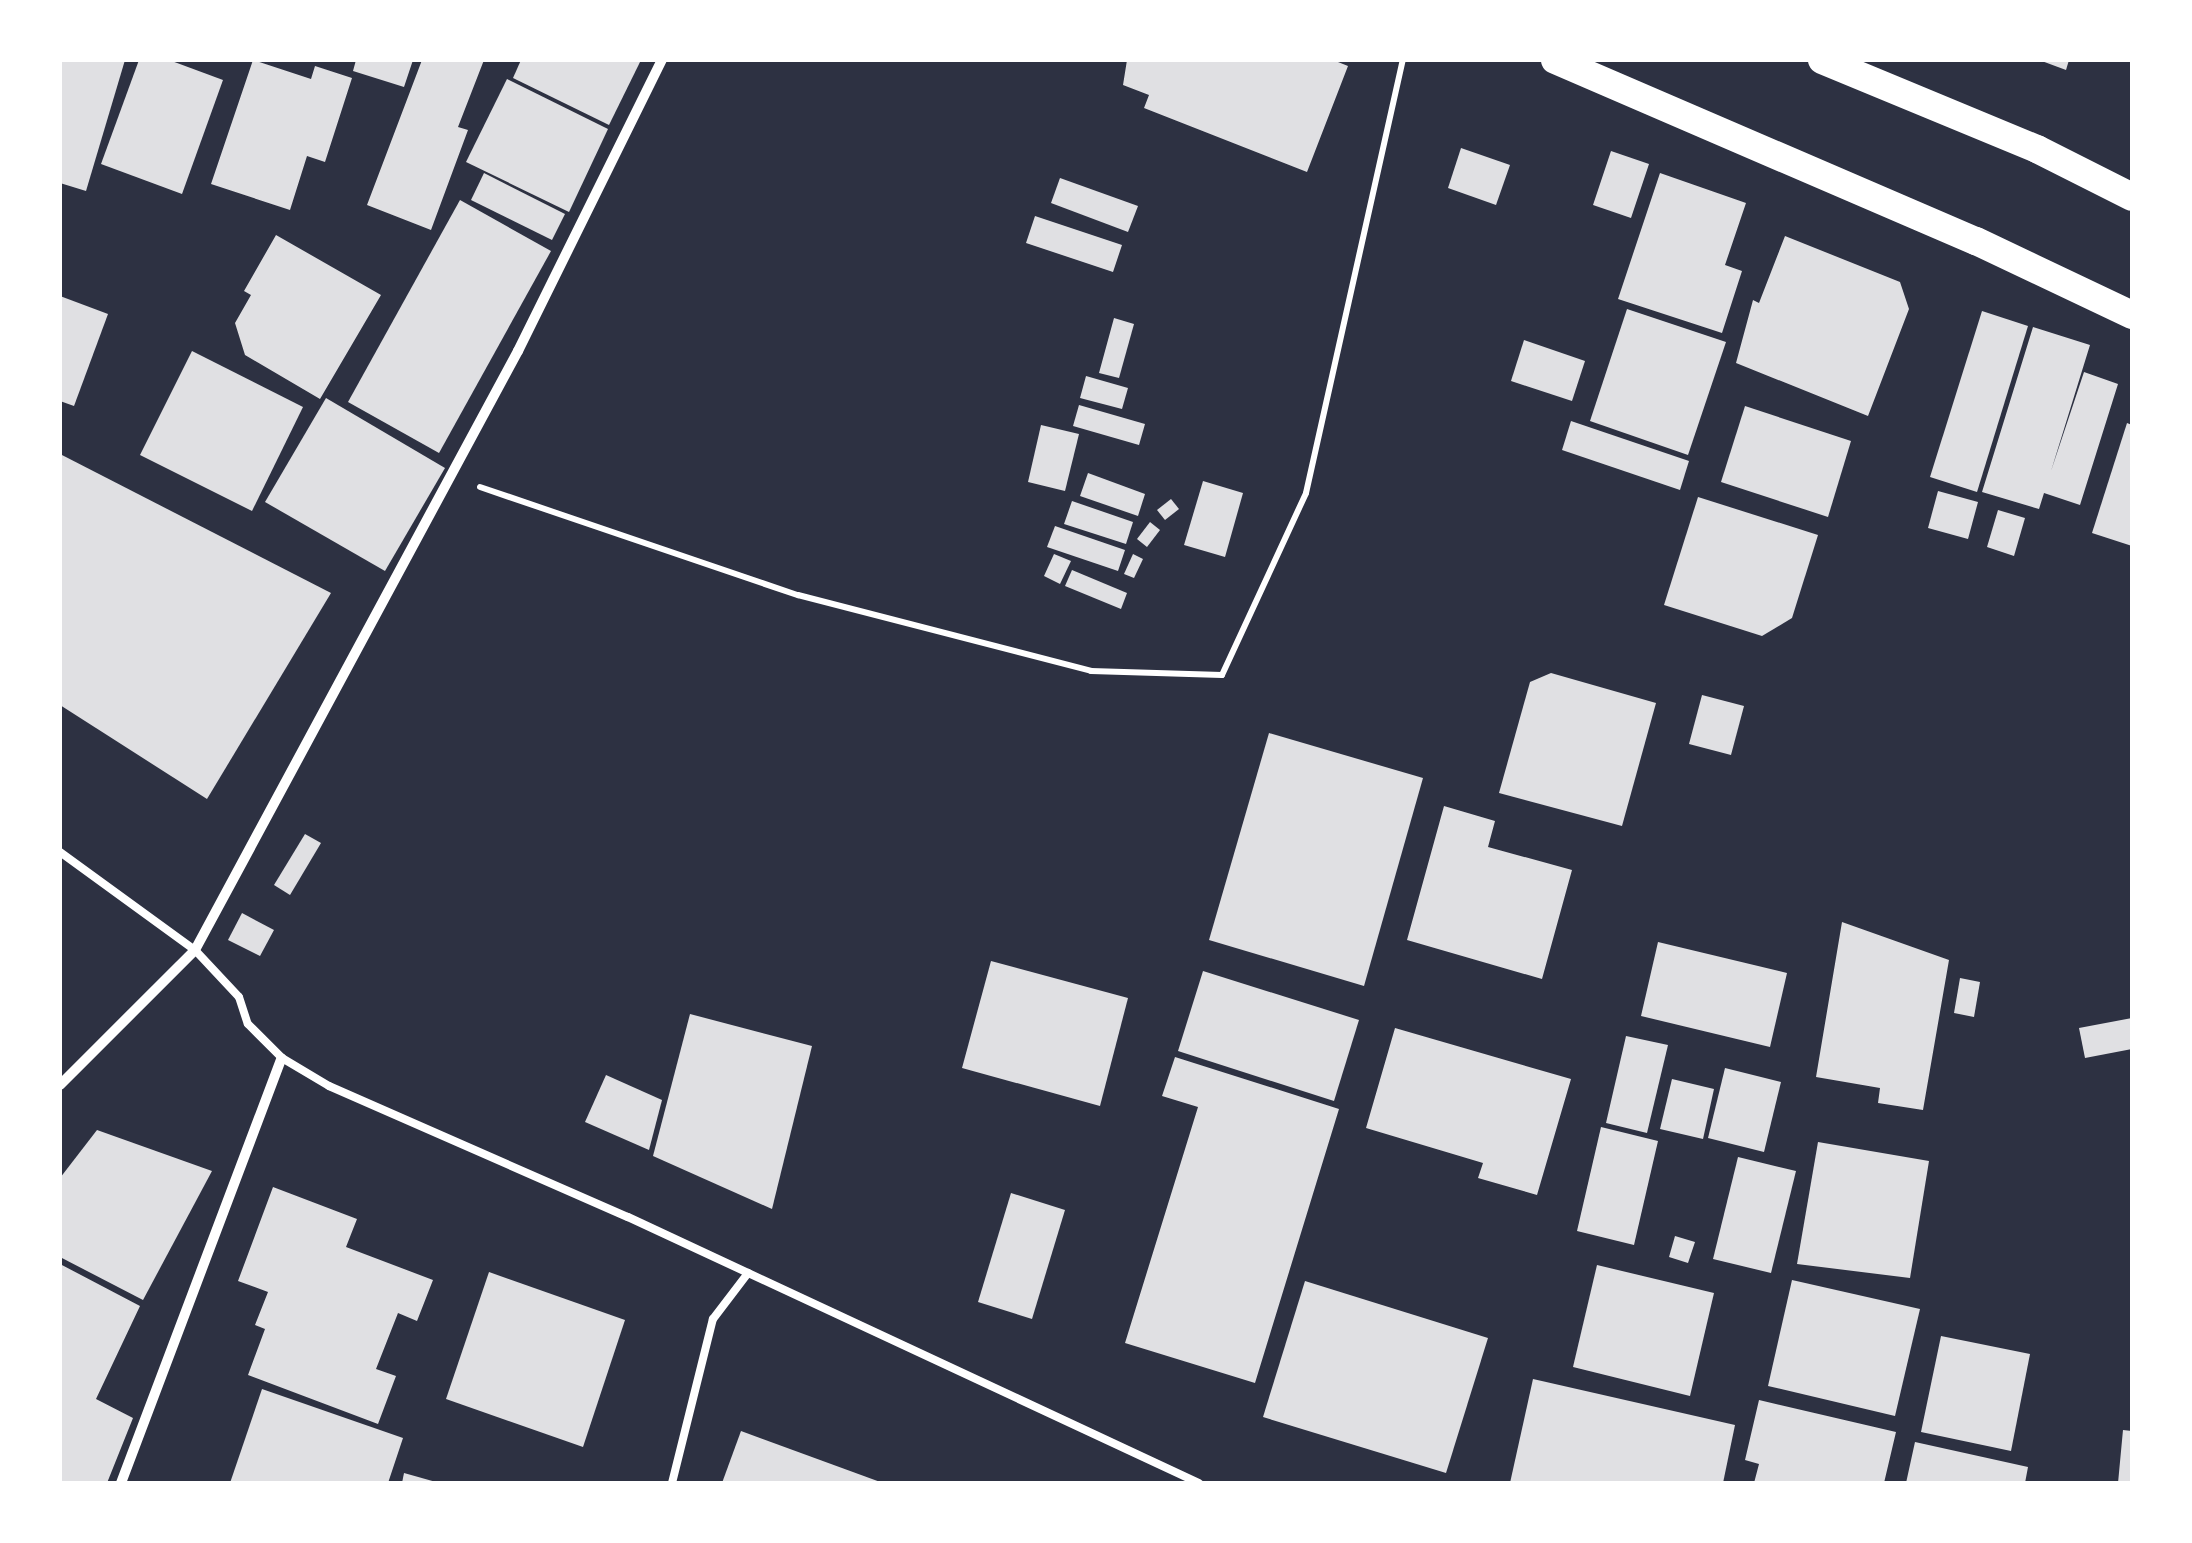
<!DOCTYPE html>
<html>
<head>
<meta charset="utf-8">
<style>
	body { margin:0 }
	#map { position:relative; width:2192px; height:1543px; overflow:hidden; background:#2d3142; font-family:Lato,sans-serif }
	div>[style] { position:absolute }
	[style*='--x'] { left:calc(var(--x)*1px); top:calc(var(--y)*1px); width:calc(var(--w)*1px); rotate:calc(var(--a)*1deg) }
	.building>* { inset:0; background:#e0e0e3 }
	.path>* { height:6px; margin:-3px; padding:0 3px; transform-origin:3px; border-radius:3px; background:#fff }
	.service>* { height:8px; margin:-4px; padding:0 4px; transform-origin:4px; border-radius:4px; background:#fff }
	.minor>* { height:10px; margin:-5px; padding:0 5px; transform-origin:5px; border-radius:5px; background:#fff }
	.trunk>* { height:28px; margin:-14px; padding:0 14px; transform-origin:14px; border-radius:14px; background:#fff }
	span { translate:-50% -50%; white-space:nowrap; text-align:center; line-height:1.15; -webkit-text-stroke:9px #fff; paint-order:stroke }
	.frame { position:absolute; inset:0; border:62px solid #fff; pointer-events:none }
</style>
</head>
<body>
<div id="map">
	<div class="building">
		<div style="clip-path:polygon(60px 60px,125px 60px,86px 191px,60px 183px)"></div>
		<div style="clip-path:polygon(139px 60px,169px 60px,223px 80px,182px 194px,101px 164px)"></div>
		<div style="clip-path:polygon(253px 60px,311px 79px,315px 66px,352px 78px,325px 162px,307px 156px,290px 210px,211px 184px)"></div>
		<div style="clip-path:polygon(356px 60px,413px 60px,404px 87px,353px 71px)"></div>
		<div style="clip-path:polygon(422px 60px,484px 60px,458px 127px,468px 130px,431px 230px,367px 205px)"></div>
		<div style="clip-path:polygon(521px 60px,641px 60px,609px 125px,513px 78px)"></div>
		<div style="clip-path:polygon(1127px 60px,1333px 60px,1348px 66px,1307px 172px,1144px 108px,1149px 95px,1123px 85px)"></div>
		<div style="clip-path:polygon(2039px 60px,2069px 60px,2066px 70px)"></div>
		<div style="clip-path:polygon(507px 79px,608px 129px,569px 212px,466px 162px)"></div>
		<div style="clip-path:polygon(1461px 148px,1510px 165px,1496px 205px,1448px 188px)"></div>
		<div style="clip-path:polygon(1611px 151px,1649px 164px,1631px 218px,1593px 205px)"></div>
		<div style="clip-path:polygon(484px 173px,565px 214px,552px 240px,471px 200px)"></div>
		<div style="clip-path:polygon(1660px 173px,1746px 203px,1725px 265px,1742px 271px,1722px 333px,1618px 299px)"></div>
		<div style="clip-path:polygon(1060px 178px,1138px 206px,1128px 232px,1051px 203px)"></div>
		<div style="clip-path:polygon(460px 200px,551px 251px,439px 453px,348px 402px)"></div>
		<div style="clip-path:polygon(1035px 216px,1122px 245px,1113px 272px,1026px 243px)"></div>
		<div style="clip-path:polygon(276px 235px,381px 295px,320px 399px,245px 355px,235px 323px,251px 295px,244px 291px)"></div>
		<div style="clip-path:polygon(1785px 236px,1900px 282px,1909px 309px,1868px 416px,1736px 363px,1753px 300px,1759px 303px)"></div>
		<div style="clip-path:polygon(60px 296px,108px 314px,74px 406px,60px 401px)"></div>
		<div style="clip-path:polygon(1627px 309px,1726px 342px,1688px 455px,1590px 421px)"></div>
		<div style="clip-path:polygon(1982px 311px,2028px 326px,1977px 492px,1930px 477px)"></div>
		<div style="clip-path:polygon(1114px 318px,1134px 324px,1119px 378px,1099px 373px)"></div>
		<div style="clip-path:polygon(2033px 327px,2090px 345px,2051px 471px,2084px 372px,2118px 384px,2080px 505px,2044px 493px,2039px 509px,1982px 492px)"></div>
		<div style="clip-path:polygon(1524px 340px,1585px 361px,1572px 401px,1511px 381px)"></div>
		<div style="clip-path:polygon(192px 351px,303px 407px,252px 511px,140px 455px)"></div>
		<div style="clip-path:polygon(1086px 376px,1128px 388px,1122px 409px,1080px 398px)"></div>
		<div style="clip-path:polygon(326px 398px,445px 468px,385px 571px,265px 502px)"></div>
		<div style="clip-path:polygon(1079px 405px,1145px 424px,1139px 445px,1073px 426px)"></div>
		<div style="clip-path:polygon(1745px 406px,1851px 441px,1828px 517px,1721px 482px)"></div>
		<div style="clip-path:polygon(1571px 421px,1689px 461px,1680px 490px,1562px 450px)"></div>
		<div style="clip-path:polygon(2127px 423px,2132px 425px,2132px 546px,2092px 533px)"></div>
		<div style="clip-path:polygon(1041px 425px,1079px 434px,1065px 491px,1028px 482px)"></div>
		<div style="clip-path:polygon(60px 454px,331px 593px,207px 799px,60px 705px)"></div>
		<div style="clip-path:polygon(1088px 473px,1145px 494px,1138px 516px,1080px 496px)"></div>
		<div style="clip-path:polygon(1203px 481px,1243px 493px,1225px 557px,1184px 545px)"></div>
		<div style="clip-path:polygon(1938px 491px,1978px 502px,1968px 539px,1928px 528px)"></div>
		<div style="clip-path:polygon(1698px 497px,1818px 535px,1792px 618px,1762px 636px,1664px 605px)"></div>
		<div style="clip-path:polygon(1171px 499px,1179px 509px,1165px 520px,1157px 510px)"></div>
		<div style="clip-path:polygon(1072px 501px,1133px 522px,1126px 544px,1064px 524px)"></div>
		<div style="clip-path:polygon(1998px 510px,2025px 518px,2014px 556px,1987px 547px)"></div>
		<div style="clip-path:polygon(1150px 522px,1160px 530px,1147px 547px,1137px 539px)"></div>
		<div style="clip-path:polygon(1055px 526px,1125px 550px,1118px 571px,1047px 547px)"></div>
		<div style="clip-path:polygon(1054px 554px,1071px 561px,1060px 584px,1044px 576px)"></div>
		<div style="clip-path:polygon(1133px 554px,1143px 559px,1134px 578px,1124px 574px)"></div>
		<div style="clip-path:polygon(1072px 570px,1127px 593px,1121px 609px,1065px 586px)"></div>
		<div style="clip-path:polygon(1551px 673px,1656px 703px,1622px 826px,1499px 793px,1530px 682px)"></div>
		<div style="clip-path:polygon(1702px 695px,1744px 706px,1731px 755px,1689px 744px)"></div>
		<div style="clip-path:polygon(1269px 733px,1423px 778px,1364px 986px,1209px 940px)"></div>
		<div style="clip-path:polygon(1444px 806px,1495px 821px,1488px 847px,1572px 870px,1542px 979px,1407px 940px)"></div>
		<div style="clip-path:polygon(305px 834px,321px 843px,290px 895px,274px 885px)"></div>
		<div style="clip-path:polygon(242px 913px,274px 930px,260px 956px,228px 940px)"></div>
		<div style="clip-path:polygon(1842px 922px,1949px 960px,1923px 1110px,1878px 1103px,1880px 1088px,1816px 1077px)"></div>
		<div style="clip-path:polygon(1658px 942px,1787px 973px,1770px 1047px,1641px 1016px)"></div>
		<div style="clip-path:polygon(991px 961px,1128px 998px,1100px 1106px,962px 1068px)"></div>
		<div style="clip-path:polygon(1203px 971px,1359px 1020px,1334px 1101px,1178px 1051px)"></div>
		<div style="clip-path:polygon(1960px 978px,1980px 982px,1974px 1017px,1954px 1013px)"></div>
		<div style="clip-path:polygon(690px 1014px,812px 1046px,772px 1209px,653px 1156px)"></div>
		<div style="clip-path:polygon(2132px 1018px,2132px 1049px,2085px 1058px,2079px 1028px)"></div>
		<div style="clip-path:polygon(1395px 1028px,1571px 1079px,1537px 1195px,1478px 1178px,1483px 1163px,1366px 1128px)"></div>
		<div style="clip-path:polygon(1626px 1036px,1668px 1045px,1647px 1133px,1606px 1123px)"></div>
		<div style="clip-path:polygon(1175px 1057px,1339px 1109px,1255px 1383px,1125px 1343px,1198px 1107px,1162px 1096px)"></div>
		<div style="clip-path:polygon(1725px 1068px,1781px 1082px,1764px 1152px,1708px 1138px)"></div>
		<div style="clip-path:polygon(606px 1075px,662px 1100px,649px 1150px,585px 1122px)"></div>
		<div style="clip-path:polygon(1672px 1079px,1714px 1089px,1703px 1139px,1660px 1129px)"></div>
		<div style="clip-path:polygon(1601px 1127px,1658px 1141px,1634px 1245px,1577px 1231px)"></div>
		<div style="clip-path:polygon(97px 1130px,212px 1171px,143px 1300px,60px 1257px,60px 1178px)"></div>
		<div style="clip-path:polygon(1818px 1142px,1929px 1161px,1910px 1278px,1797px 1264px)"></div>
		<div style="clip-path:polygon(1738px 1157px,1796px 1171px,1771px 1273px,1713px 1259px)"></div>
		<div style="clip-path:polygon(273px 1187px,357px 1219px,346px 1247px,433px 1280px,417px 1321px,398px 1313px,376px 1369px,396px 1376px,378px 1424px,248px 1375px,265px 1329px,255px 1325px,268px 1292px,238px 1281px)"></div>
		<div style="clip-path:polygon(1011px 1193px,1065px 1210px,1032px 1319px,978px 1302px)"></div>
		<div style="clip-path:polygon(1675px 1236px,1695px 1242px,1688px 1263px,1669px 1257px)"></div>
		<div style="clip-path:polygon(60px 1264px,140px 1306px,96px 1399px,133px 1418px,107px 1483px,60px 1483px)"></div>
		<div style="clip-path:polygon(1597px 1265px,1714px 1293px,1690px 1396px,1573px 1367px)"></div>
		<div style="clip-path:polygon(489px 1272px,625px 1320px,583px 1447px,446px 1399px)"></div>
		<div style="clip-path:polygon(1792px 1280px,1920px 1309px,1895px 1416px,1768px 1386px)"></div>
		<div style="clip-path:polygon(1305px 1281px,1488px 1338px,1446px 1473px,1263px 1417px)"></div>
		<div style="clip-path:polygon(1941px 1336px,2030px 1354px,2011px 1451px,1921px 1432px)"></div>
		<div style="clip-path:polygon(1533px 1379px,1735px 1425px,1723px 1483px,1510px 1483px)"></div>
		<div style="clip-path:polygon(262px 1389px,403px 1438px,388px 1483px,230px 1483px)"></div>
		<div style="clip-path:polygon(1759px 1400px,1896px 1432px,1884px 1483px,1754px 1483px,1759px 1464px,1745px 1460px)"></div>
		<div style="clip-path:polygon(2123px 1430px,2132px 1431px,2132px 1483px,2118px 1483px)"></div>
		<div style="clip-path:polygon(741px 1431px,883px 1483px,722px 1483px)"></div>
		<div style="clip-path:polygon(1915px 1442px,2028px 1467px,2025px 1483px,1906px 1483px)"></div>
		<div style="clip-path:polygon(404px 1473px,436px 1482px,436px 1483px,402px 1483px)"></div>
	</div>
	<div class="path">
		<div style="--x:480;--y:487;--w:336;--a:18.8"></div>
		<div style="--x:798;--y:595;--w:303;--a:14.5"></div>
		<div style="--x:1091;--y:671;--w:131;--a:1.7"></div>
		<div style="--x:1222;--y:675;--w:200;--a:-65.2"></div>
		<div style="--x:1306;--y:493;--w:444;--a:-77.4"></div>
	</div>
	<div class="service">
		<div style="--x:60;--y:852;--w:167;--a:36"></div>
		<div style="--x:195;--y:950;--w:64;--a:46.9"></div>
		<div style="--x:239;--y:997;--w:28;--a:72"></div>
		<div style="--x:248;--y:1024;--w:48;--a:45"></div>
		<div style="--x:282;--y:1058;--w:55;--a:30.8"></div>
		<div style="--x:329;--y:1086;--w:326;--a:23.7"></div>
		<div style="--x:628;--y:1217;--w:630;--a:24.98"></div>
		<div style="--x:672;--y:1483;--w:169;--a:-76"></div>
		<div style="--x:713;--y:1319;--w:58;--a:-52.7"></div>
	</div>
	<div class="minor">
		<div style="--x:60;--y:1085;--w:191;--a:-45"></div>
		<div style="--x:195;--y:950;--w:681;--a:-61.67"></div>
		<div style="--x:518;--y:351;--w:325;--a:-63.7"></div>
		<div style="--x:121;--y:1483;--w:454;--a:-69.3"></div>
	</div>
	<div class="trunk">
		<div style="--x:1555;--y:60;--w:458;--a:23.3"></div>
		<div style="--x:1976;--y:241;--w:173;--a:25.4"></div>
		<div style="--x:1822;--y:60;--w:233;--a:22.5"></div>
		<div style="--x:2037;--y:149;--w:106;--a:26.8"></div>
	</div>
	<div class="frame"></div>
</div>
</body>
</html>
